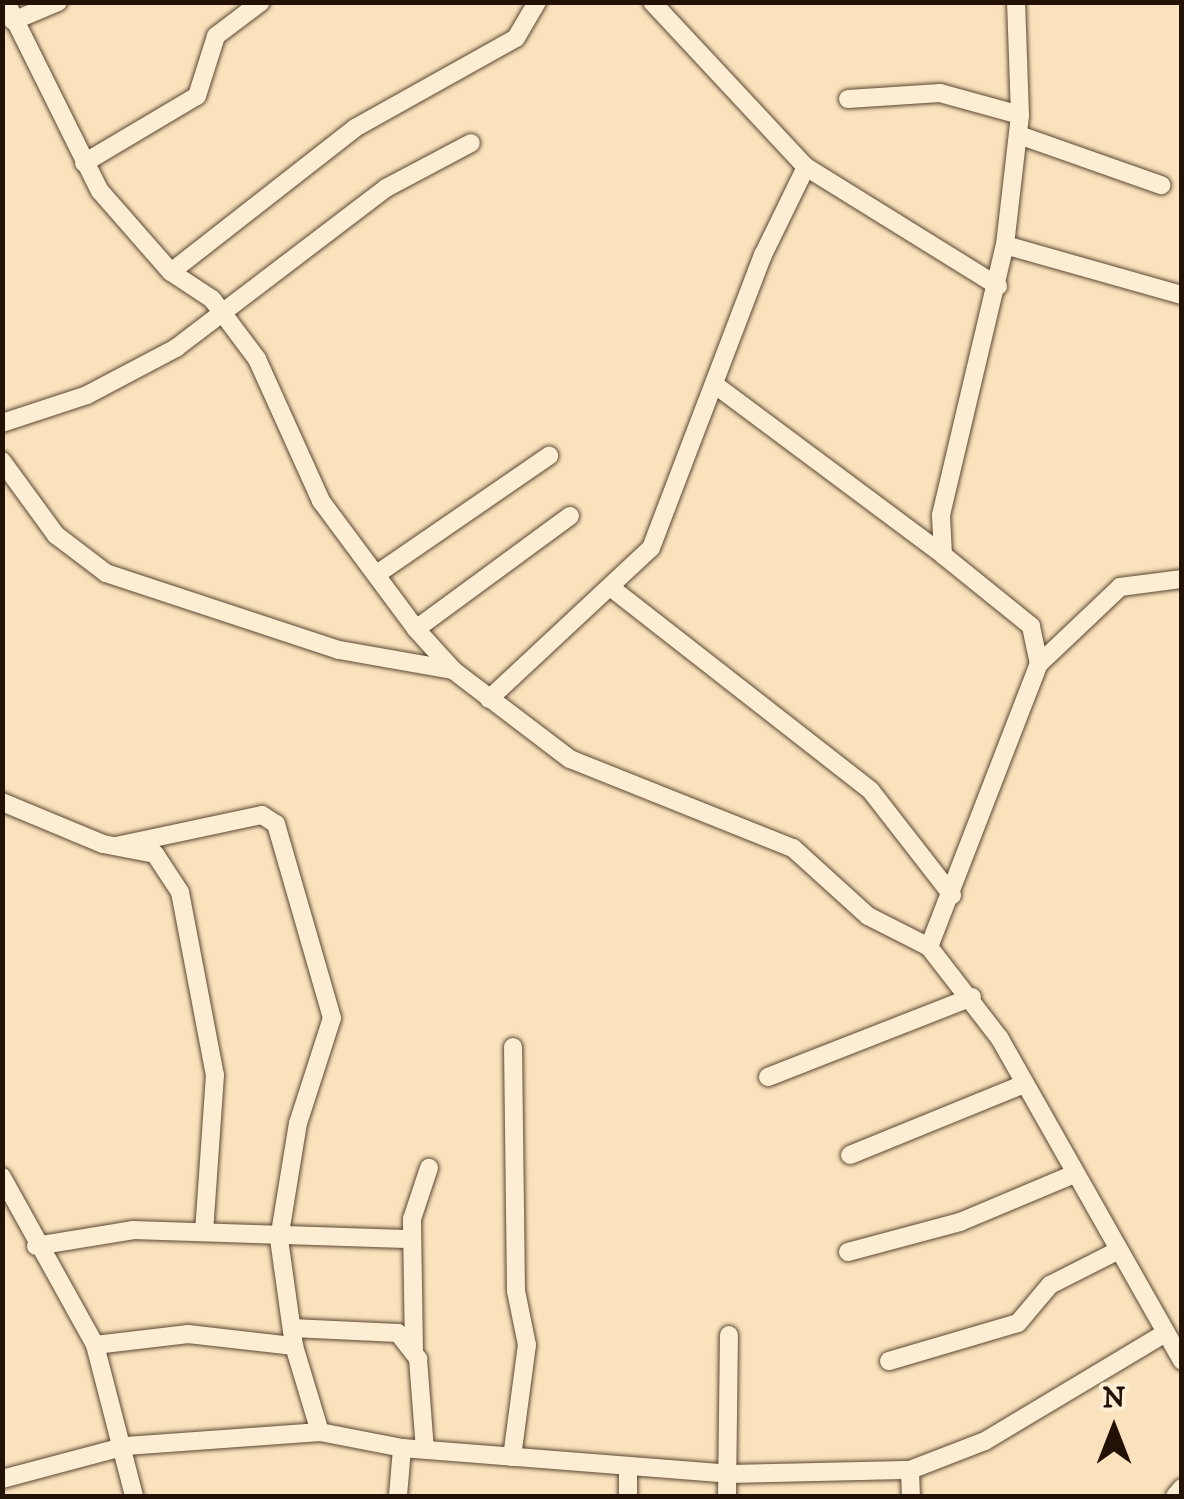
<!DOCTYPE html>
<html>
<head>
<meta charset="utf-8">
<style>
	body { margin:0 }
	#map { position:relative; width:1184px; height:1499px; overflow:hidden; background:#fae3bc; font-family:"IM FELL DW Pica",serif }
	div>[style] { position:absolute }
	[style*='--x'] { left:calc(var(--x)*1px); top:calc(var(--y)*1px); width:calc(var(--w)*1px); rotate:calc(var(--a)*1deg) }
	.roads { filter:drop-shadow(0 0 2px #5a4633) drop-shadow(0 0 2px #5a4633) }
	.minor>* { height:18px; margin:-9px; padding:0 9px; transform-origin:9px; border-radius:9px; background:#fcedd3 }
	span { translate:-50% -50%; white-space:nowrap; text-align:center; line-height:1.15; -webkit-text-stroke:8px #fcedd3; paint-order:stroke }
	.frame { position:absolute; inset:0; border:5px solid #241105; pointer-events:none }
	.north { position:absolute; left:1064px; top:1379px; width:100px; height:100px; -webkit-text-stroke:8px #fcedd3; paint-order:stroke; rotate:0deg; font-size:28px; font-weight:700; line-height:40px; text-align:center; color:#241105 }
	.north::after { content:''; display:block; margin:auto; width:35px; height:45px; background:#241105; clip-path:polygon(50% 0,100% 100%,50% 72%,0 100%) }
</style>
</head>
<body>
<div id="map">
	<div class="roads">
		<div class="minor">
			<div style="--x:6;--y:2;--w:211;--a:63.6"></div>
			<div style="--x:100;--y:191;--w:108;--a:48.8"></div>
			<div style="--x:171;--y:272;--w:49;--a:33.4"></div>
			<div style="--x:212;--y:299;--w:75;--a:53.1"></div>
			<div style="--x:257;--y:359;--w:156;--a:65.7"></div>
			<div style="--x:321;--y:501;--w:159;--a:53.4"></div>
			<div style="--x:416;--y:629;--w:55;--a:47.9"></div>
			<div style="--x:453;--y:670;--w:147;--a:37.3"></div>
			<div style="--x:570;--y:759;--w:240;--a:21.8"></div>
			<div style="--x:793;--y:848;--w:101;--a:42.2"></div>
			<div style="--x:868;--y:916;--w:68;--a:26.9"></div>
			<div style="--x:929;--y:947;--w:116;--a:52.3"></div>
			<div style="--x:1000;--y:1039;--w:370;--a:60.5"></div>
			<div style="--x:652;--y:2;--w:226;--a:47"></div>
			<div style="--x:806;--y:167;--w:226;--a:31.8"></div>
			<div style="--x:13;--y:21;--w:49;--a:-22.9"></div>
			<div style="--x:848;--y:99;--w:92;--a:-3.7"></div>
			<div style="--x:940;--y:93;--w:83;--a:15.4"></div>
			<div style="--x:1019;--y:135;--w:151;--a:19.4"></div>
			<div style="--x:84;--y:163;--w:131;--a:-30.7"></div>
			<div style="--x:197;--y:96;--w:63;--a:-72.4"></div>
			<div style="--x:216;--y:36;--w:56;--a:-37.1"></div>
			<div style="--x:1005;--y:245;--w:184;--a:15.8"></div>
			<div style="--x:171;--y:272;--w:234;--a:-38"></div>
			<div style="--x:355;--y:128;--w:184;--a:-29.2"></div>
			<div style="--x:516;--y:38;--w:42;--a:-59.7"></div>
			<div style="--x:718;--y:387;--w:281;--a:36.7"></div>
			<div style="--x:2;--y:423;--w:89;--a:-18.2"></div>
			<div style="--x:87;--y:395;--w:101;--a:-27.8"></div>
			<div style="--x:176;--y:348;--w:264;--a:-37.3"></div>
			<div style="--x:386;--y:188;--w:96;--a:-27.9"></div>
			<div style="--x:2;--y:461;--w:92;--a:53.9"></div>
			<div style="--x:56;--y:535;--w:63;--a:37.2"></div>
			<div style="--x:106;--y:573;--w:245;--a:18.3"></div>
			<div style="--x:339;--y:650;--w:116;--a:10"></div>
			<div style="--x:377;--y:574;--w:209;--a:-34.5"></div>
			<div style="--x:614;--y:590;--w:326;--a:38"></div>
			<div style="--x:871;--y:791;--w:132;--a:52.1"></div>
			<div style="--x:416;--y:629;--w:191;--a:-36.3"></div>
			<div style="--x:1039;--y:664;--w:112;--a:-43.5"></div>
			<div style="--x:1120;--y:587;--w:63;--a:-7.4"></div>
			<div style="--x:489;--y:699;--w:221;--a:-43"></div>
			<div style="--x:651;--y:548;--w:314;--a:-69.1"></div>
			<div style="--x:763;--y:255;--w:98;--a:-64"></div>
			<div style="--x:2;--y:802;--w:109;--a:22.6"></div>
			<div style="--x:103;--y:844;--w:53;--a:10.9"></div>
			<div style="--x:155;--y:854;--w:45;--a:56.7"></div>
			<div style="--x:180;--y:892;--w:186;--a:79.2"></div>
			<div style="--x:215;--y:1075;--w:157;--a:94"></div>
			<div style="--x:116;--y:846;--w:149;--a:-12"></div>
			<div style="--x:262;--y:815;--w:17;--a:33"></div>
			<div style="--x:276;--y:824;--w:202;--a:73.9"></div>
			<div style="--x:332;--y:1018;--w:110;--a:107.9"></div>
			<div style="--x:298;--y:1123;--w:118;--a:99.3"></div>
			<div style="--x:279;--y:1239;--w:108;--a:82"></div>
			<div style="--x:294;--y:1346;--w:90;--a:73.2"></div>
			<div style="--x:929;--y:947;--w:304;--a:-68.8"></div>
			<div style="--x:1039;--y:664;--w:39;--a:-102"></div>
			<div style="--x:1031;--y:626;--w:113;--a:-141.1"></div>
			<div style="--x:943;--y:555;--w:40;--a:-92.9"></div>
			<div style="--x:941;--y:515;--w:277;--a:-76.7"></div>
			<div style="--x:1005;--y:245;--w:131;--a:-83.4"></div>
			<div style="--x:1020;--y:115;--w:113;--a:-92"></div>
			<div style="--x:768;--y:1077;--w:219;--a:-21.4"></div>
			<div style="--x:850;--y:1155;--w:188;--a:-22.2"></div>
			<div style="--x:2;--y:1177;--w:192;--a:61"></div>
			<div style="--x:95;--y:1345;--w:156;--a:75.5"></div>
			<div style="--x:36;--y:1246;--w:99;--a:-9.3"></div>
			<div style="--x:134;--y:1230;--w:278;--a:1.9"></div>
			<div style="--x:848;--y:1252;--w:116;--a:-15"></div>
			<div style="--x:960;--y:1222;--w:121;--a:-22.8"></div>
			<div style="--x:292;--y:1328;--w:106;--a:2.7"></div>
			<div style="--x:398;--y:1333;--w:33;--a:52"></div>
			<div style="--x:418;--y:1359;--w:91;--a:85.6"></div>
			<div style="--x:95;--y:1345;--w:94;--a:-6.7"></div>
			<div style="--x:188;--y:1334;--w:107;--a:6.5"></div>
			<div style="--x:414;--y:1351;--w:132;--a:-90.9"></div>
			<div style="--x:412;--y:1219;--w:54;--a:-71.6"></div>
			<div style="--x:889;--y:1361;--w:134;--a:-16.4"></div>
			<div style="--x:1018;--y:1323;--w:50;--a:-49.9"></div>
			<div style="--x:1050;--y:1285;--w:73;--a:-26.9"></div>
			<div style="--x:512;--y:1457;--w:113;--a:-82.4"></div>
			<div style="--x:527;--y:1345;--w:55;--a:-101.5"></div>
			<div style="--x:516;--y:1291;--w:244;--a:-90.7"></div>
			<div style="--x:910;--y:1470;--w:26;--a:88"></div>
			<div style="--x:2;--y:1479;--w:128;--a:-14.9"></div>
			<div style="--x:126;--y:1446;--w:195;--a:-4.1"></div>
			<div style="--x:320;--y:1432;--w:84;--a:11"></div>
			<div style="--x:402;--y:1448;--w:328;--a:4.5"></div>
			<div style="--x:729;--y:1474;--w:181;--a:-1.3"></div>
			<div style="--x:910;--y:1470;--w:80;--a:-21.1"></div>
			<div style="--x:985;--y:1441;--w:209;--a:-30.9"></div>
			<div style="--x:398;--y:1496;--w:48;--a:-85.2"></div>
			<div style="--x:628;--y:1496;--w:29;--a:-90"></div>
			<div style="--x:727;--y:1496;--w:161;--a:-89.3"></div>
			<div style="--x:1175;--y:1496;--w:11;--a:-49"></div>
		</div>
	</div>
	<div class="frame"></div>
	<div class="north">N</div>
</div>
</body>
</html>
